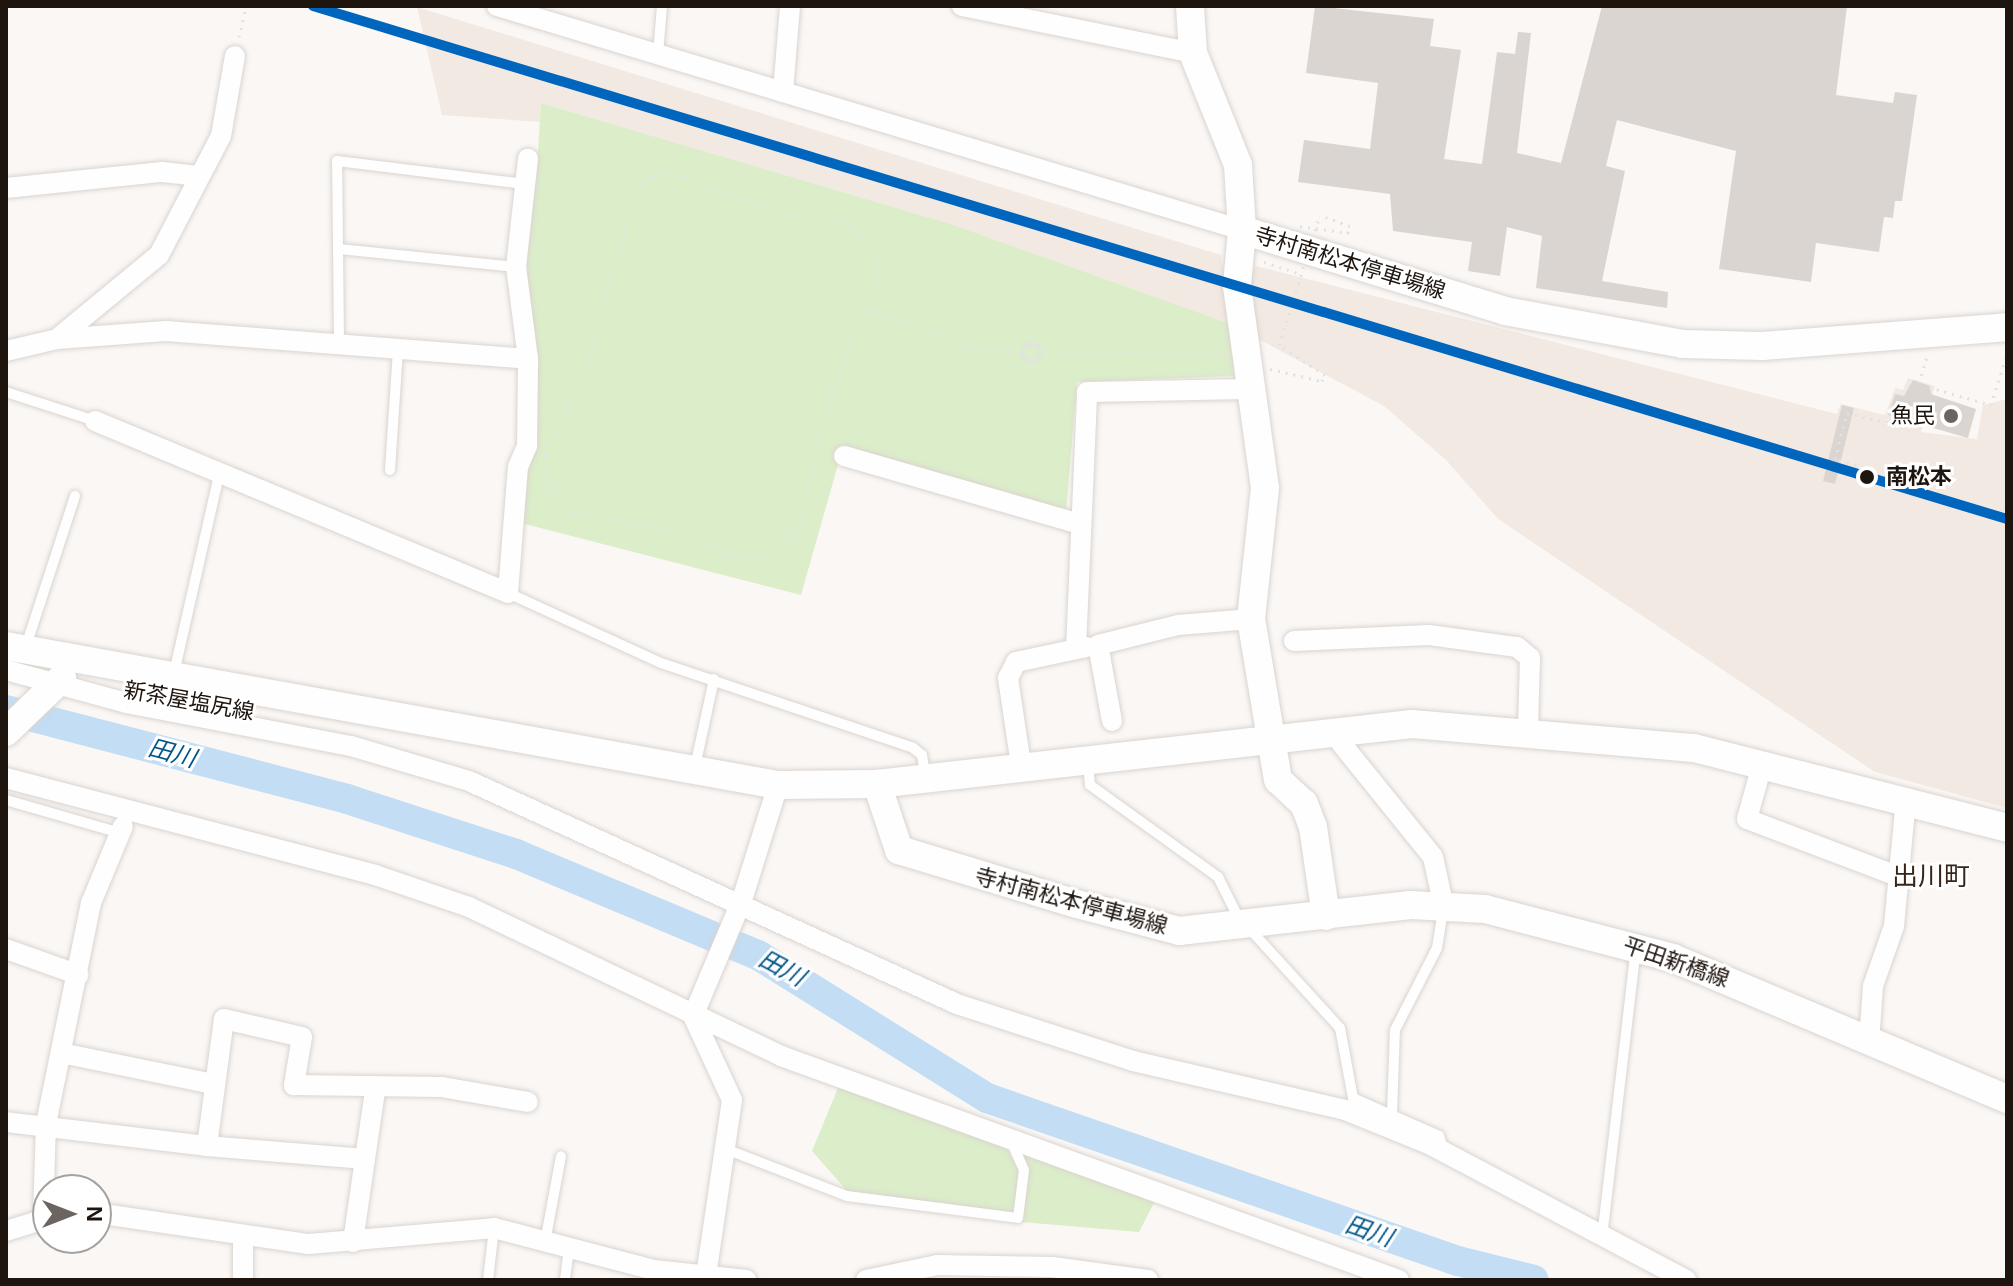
<!DOCTYPE html>
<html>
<head>
<meta charset="utf-8">
<style>
	body { margin:0 }
	#map { position:relative; width:2013px; height:1286px; overflow:hidden; background:#faf7f5; font-family:Arial,"Noto Sans JP",sans-serif }
	div>[style] { position:absolute }
	[style*='--x'] { left:calc(var(--x)*1px); top:calc(var(--y)*1px); width:calc(var(--w)*1px); rotate:calc(var(--a)*1deg) }
	.built>* { inset:0; background:#f2e9e3 }
	.green>* { inset:0; background:#dcedca }
	.river>* { height:30px; margin:-15px; padding:0 15px; transform-origin:15px; border-radius:15px; background:#c3ddf4 }
	.building>* { inset:0; background:#dad5d0 }
	.path>* { height:3px; margin-top:-1.5px; transform-origin:0; background:repeating-linear-gradient(90deg,#e3e2e1 0 2px,transparent 0 8px) }
	.path>.ring { margin:-1.5px; padding:0; box-sizing:content-box; background:none; border:3px solid #e3e2e1; border-radius:50% }
	.roads { filter:drop-shadow(0 0 2px #dad4cf) drop-shadow(0 0 2px #dad4cf) }
	.lane>* { height:10px; margin:-5px; padding:0 5px; transform-origin:5px; border-radius:5px; background:#fefefe }
	.street>* { height:20px; margin:-10px; padding:0 10px; transform-origin:10px; border-radius:10px; background:#fefefe }
	.secondary>* { height:28px; margin:-14px; padding:0 14px; transform-origin:14px; border-radius:14px; background:#fefefe }
	.path-bridge>* { height:3px; margin-top:-1.5px; transform-origin:0; background:repeating-linear-gradient(90deg,#e3e2e1 0 2px,transparent 0 8px) }
	.rail-1>* { height:10px; margin:-5px; padding:0 5px; transform-origin:5px; border-radius:5px; background:#0065bd }
	.dots>* { width:22px; height:22px; translate:-50% -50%; box-sizing:border-box; border:4px solid #fff; border-radius:50% }
	span { translate:-50% -50%; white-space:nowrap; text-align:center; line-height:1.15; -webkit-text-stroke:6px #fff; paint-order:stroke }
	.street-label { font-size:22px; color:#1f150f }
	.poi-label { font-size:22px; color:#1f150f }
	.right { translate:-100% -50%; text-align:right }
	.stop-label { font-size:22px; color:#1f150f; font-weight:700 }
	.left { translate:0 -50%; text-align:left }
	.water-label { font-size:24px; color:#005688; font-style:italic }
	.quarter-label { font-size:26px; color:#392517 }
	.frame { position:absolute; inset:0; border:8px solid #1f150f; pointer-events:none }
	.north { position:absolute; left:32px; top:1174px; width:80px; height:80px; box-sizing:border-box; background:#fff; border:2px solid #a5a19f; border-radius:50%; rotate:90deg; font-size:22px; font-weight:700; line-height:32px; text-align:center; color:#1f150f }
	.north::after { content:''; display:block; margin:auto; width:28px; height:36px; background:#6c6460; clip-path:polygon(50% 0,100% 100%,50% 72%,0 100%) }
</style>
</head>
<body>
<div id="map">
	<div class="built">
		<div style="clip-path:polygon(417px 7px,1221px 255px,1231px 324px,951px 224px,541px 103px,540px 122px,442px 115px)"></div>
		<div style="clip-path:polygon(1256px 266px,1837px 414px,1841px 404px,1885px 415px,1895px 388px,1903px 390px,1908px 378px,1935px 386px,1921px 432px,1977px 439px,1983px 405px,2007px 399px,2007px 808px,1875px 772px,1498px 519px,1446px 460px,1384px 406px,1249px 334px,1247px 274px)"></div>
	</div>
	<div class="green">
		<div style="clip-path:polygon(541px 103px,951px 224px,1231px 324px,1234px 376px,1077px 382px,1066px 513px,843px 447px,801px 595px,521px 523px,529px 184px,536px 184px)"></div>
		<div style="clip-path:polygon(840px 1083px,1005px 1144px,1020px 1174px,1015px 1216px,848px 1192px,812px 1151px)"></div>
		<div style="clip-path:polygon(1023px 1152px,1156px 1199px,1139px 1232px,1021px 1222px)"></div>
	</div>
	<div class="river">
		<div style="--x:6;--y:710;--w:352;--a:14.6"></div>
		<div style="--x:347;--y:799;--w:178;--a:18"></div>
		<div style="--x:516;--y:854;--w:262;--a:22.7"></div>
		<div style="--x:758;--y:955;--w:270;--a:32"></div>
		<div style="--x:987;--y:1098;--w:498;--a:19.1"></div>
		<div style="--x:1458;--y:1261;--w:78;--a:14"></div>
	</div>
	<div class="building">
		<div style="clip-path:polygon(1315px 6px,1434px 19px,1430px 46px,1461px 50px,1444px 159px,1482px 164px,1497px 52px,1515px 54px,1518px 32px,1531px 33px,1517px 153px,1561px 163px,1602px 6px,1847px 6px,1836px 95px,1893px 103px,1895px 92px,1917px 95px,1902px 201px,1895px 201px,1893px 218px,1884px 217px,1879px 252px,1816px 243px,1811px 282px,1719px 269px,1736px 151px,1617px 120px,1606px 166px,1625px 171px,1602px 281px,1668px 292px,1667px 308px,1536px 288px,1542px 236px,1507px 227px,1500px 276px,1468px 271px,1472px 242px,1393px 231px,1390px 194px,1298px 182px,1304px 140px,1370px 149px,1378px 83px,1306px 73px)"></div>
		<div style="clip-path:polygon(1913px 380px,1930px 386px,1931px 394px,1976px 409px,1968px 438px,1888px 415px,1895px 394px,1904px 396px)"></div>
		<div style="clip-path:polygon(1842px 405px,1854px 408px,1835px 484px,1823px 481px)"></div>
	</div>
	<div class="path">
		<div style="--x:239;--y:37;--w:32;--a:-77"></div>
		<div style="--x:660;--y:174;--w:26;--a:4"></div>
		<div style="--x:686;--y:176;--w:107;--a:22.5"></div>
		<div style="--x:785;--y:217;--w:51;--a:1.1"></div>
		<div style="--x:836;--y:218;--w:23;--a:25"></div>
		<div style="--x:857;--y:228;--w:34;--a:56"></div>
		<div style="--x:876;--y:256;--w:31;--a:92"></div>
		<div style="--x:875;--y:287;--w:121;--a:112.8"></div>
		<div style="--x:828;--y:399;--w:134;--a:102.1"></div>
		<div style="--x:800;--y:530;--w:40;--a:133"></div>
		<div style="--x:773;--y:559;--w:41;--a:-174.4"></div>
		<div style="--x:732;--y:555;--w:76;--a:-158.5"></div>
		<div style="--x:661;--y:527;--w:91;--a:-170.5"></div>
		<div style="--x:571;--y:512;--w:30;--a:-136"></div>
		<div style="--x:549;--y:491;--w:36;--a:-96"></div>
		<div style="--x:545;--y:455;--w:87;--a:-64.9"></div>
		<div style="--x:582;--y:376;--w:199;--a:-73.4"></div>
		<div style="--x:639;--y:185;--w:24;--a:-28"></div>
		<div style="--x:1300;--y:226;--w:49;--a:8.3"></div>
		<div style="--x:1348;--y:233;--w:7;--a:-74"></div>
		<div style="--x:1350;--y:226;--w:32;--a:-160"></div>
		<div style="--x:1264;--y:262;--w:39;--a:18"></div>
		<div style="--x:868;--y:307;--w:110;--a:22.4"></div>
		<div style="--x:970;--y:349;--w:52;--a:3.3"></div>
		<div class="ring" style="left:1022px;top:343px;width:15px;height:15px"></div>
		<div style="--x:1040;--y:351;--w:186;--a:1.2"></div>
		<div style="--x:1270;--y:369;--w:53;--a:13"></div>
		<div style="--x:1322;--y:381;--w:7;--a:-63"></div>
		<div style="--x:1325;--y:375;--w:55;--a:-146.9"></div>
		<div style="--x:1919;--y:383;--w:28;--a:-73"></div>
		<div style="--x:1929;--y:387;--w:65;--a:16.2"></div>
		<div style="--x:1991;--y:405;--w:53;--a:-72.6"></div>
		<div style="--x:1864;--y:467;--w:30;--a:-165"></div>
		<div style="--x:1835;--y:459;--w:48;--a:-75.4"></div>
		<div style="--x:1847;--y:413;--w:59;--a:13.8"></div>
		<div style="--x:1904;--y:427;--w:7;--a:-74"></div>
	</div>
	<div class="roads">
		<div class="lane">
			<div style="--x:658;--y:54;--w:48;--a:-85.2"></div>
			<div style="--x:339;--y:249;--w:178;--a:5.8"></div>
			<div style="--x:339;--y:342;--w:181;--a:-90.6"></div>
			<div style="--x:337;--y:161;--w:187;--a:7"></div>
			<div style="--x:6;--y:392;--w:94;--a:18"></div>
			<div style="--x:390;--y:470;--w:122;--a:-86.2"></div>
			<div style="--x:508;--y:593;--w:168;--a:24.6"></div>
			<div style="--x:661;--y:663;--w:266;--a:18.6"></div>
			<div style="--x:913;--y:748;--w:11;--a:38"></div>
			<div style="--x:922;--y:755;--w:20;--a:81"></div>
			<div style="--x:26;--y:646;--w:158;--a:-71.9"></div>
			<div style="--x:174;--y:673;--w:207;--a:-77.2"></div>
			<div style="--x:1088;--y:763;--w:22;--a:85"></div>
			<div style="--x:1090;--y:785;--w:158;--a:35.7"></div>
			<div style="--x:1218;--y:877;--w:42;--a:63.4"></div>
			<div style="--x:1237;--y:915;--w:153;--a:47.7"></div>
			<div style="--x:1340;--y:1028;--w:71;--a:79.5"></div>
			<div style="--x:1353;--y:1098;--w:94;--a:23.8"></div>
			<div style="--x:1439;--y:1136;--w:16;--a:72"></div>
			<div style="--x:695;--y:767;--w:90;--a:-77.8"></div>
			<div style="--x:6;--y:800;--w:119;--a:16.1"></div>
			<div style="--x:1392;--y:1114;--w:84;--a:-88"></div>
			<div style="--x:1395;--y:1030;--w:92;--a:-62.9"></div>
			<div style="--x:1437;--y:948;--w:37;--a:-81"></div>
			<div style="--x:723;--y:1148;--w:133;--a:21.2"></div>
			<div style="--x:847;--y:1196;--w:172;--a:7.3"></div>
			<div style="--x:1018;--y:1218;--w:48;--a:-82.9"></div>
			<div style="--x:1024;--y:1170;--w:30;--a:-114"></div>
			<div style="--x:546;--y:1237;--w:82;--a:-79.5"></div>
			<div style="--x:1602;--y:1237;--w:290;--a:-83.3"></div>
			<div style="--x:488;--y:1280;--w:52;--a:-83.4"></div>
			<div style="--x:565;--y:1280;--w:34;--a:-83"></div>
		</div>
		<div class="street">
			<div style="--x:497;--y:6;--w:778;--a:16.73"></div>
			<div style="--x:962;--y:6;--w:236;--a:11.5"></div>
			<div style="--x:783;--y:92;--w:86;--a:-85.3"></div>
			<div style="--x:6;--y:188;--w:157;--a:-5.9"></div>
			<div style="--x:162;--y:172;--w:37;--a:6"></div>
			<div style="--x:57;--y:339;--w:132;--a:-39.5"></div>
			<div style="--x:159;--y:255;--w:134;--a:-62.5"></div>
			<div style="--x:221;--y:136;--w:81;--a:-80.1"></div>
			<div style="--x:6;--y:351;--w:52;--a:-13.2"></div>
			<div style="--x:57;--y:339;--w:109;--a:-4.2"></div>
			<div style="--x:166;--y:331;--w:363;--a:4.4"></div>
			<div style="--x:95;--y:421;--w:447;--a:22.6"></div>
			<div style="--x:508;--y:593;--w:126;--a:-85.5"></div>
			<div style="--x:518;--y:467;--w:23;--a:-67"></div>
			<div style="--x:527;--y:446;--w:87;--a:-89.3"></div>
			<div style="--x:528;--y:359;--w:93;--a:-97.4"></div>
			<div style="--x:516;--y:267;--w:109;--a:-83.7"></div>
			<div style="--x:844;--y:456;--w:245;--a:16.1"></div>
			<div style="--x:1294;--y:641;--w:135;--a:-2.5"></div>
			<div style="--x:1429;--y:635;--w:89;--a:7.8"></div>
			<div style="--x:1517;--y:647;--w:17;--a:40"></div>
			<div style="--x:1530;--y:658;--w:71;--a:91.6"></div>
			<div style="--x:1076;--y:649;--w:257;--a:-87.5"></div>
			<div style="--x:1087;--y:392;--w:163;--a:-1.1"></div>
			<div style="--x:6;--y:670;--w:125;--a:15.3"></div>
			<div style="--x:127;--y:703;--w:228;--a:10.9"></div>
			<div style="--x:351;--y:746;--w:123;--a:16.5"></div>
			<div style="--x:469;--y:781;--w:537;--a:24.56"></div>
			<div style="--x:957;--y:1004;--w:185;--a:17.9"></div>
			<div style="--x:1133;--y:1061;--w:218;--a:13"></div>
			<div style="--x:1345;--y:1110;--w:93;--a:22.1"></div>
			<div style="--x:1431;--y:1145;--w:289;--a:27.9"></div>
			<div style="--x:1112;--y:721;--w:77;--a:-100.4"></div>
			<div style="--x:1098;--y:645;--w:82;--a:-14"></div>
			<div style="--x:1178;--y:625;--w:73;--a:-4.7"></div>
			<div style="--x:1341;--y:743;--w:146;--a:51.1"></div>
			<div style="--x:1433;--y:857;--w:47;--a:77.7"></div>
			<div style="--x:1021;--y:765;--w:88;--a:-98.5"></div>
			<div style="--x:1008;--y:678;--w:18;--a:-63"></div>
			<div style="--x:1016;--y:662;--w:72;--a:-12.1"></div>
			<div style="--x:1762;--y:765;--w:56;--a:105.5"></div>
			<div style="--x:1747;--y:819;--w:164;--a:20.8"></div>
			<div style="--x:6;--y:778;--w:382;--a:14.7"></div>
			<div style="--x:375;--y:875;--w:99;--a:18.8"></div>
			<div style="--x:469;--y:907;--w:346;--a:25.5"></div>
			<div style="--x:781;--y:1056;--w:657;--a:19.92"></div>
			<div style="--x:6;--y:949;--w:77;--a:19.6"></div>
			<div style="--x:1869;--y:1042;--w:56;--a:-85.9"></div>
			<div style="--x:1873;--y:986;--w:64;--a:-70.7"></div>
			<div style="--x:1894;--y:926;--w:128;--a:-84.6"></div>
			<div style="--x:61;--y:1053;--w:156;--a:11.5"></div>
			<div style="--x:375;--y:1091;--w:69;--a:98.4"></div>
			<div style="--x:365;--y:1159;--w:159;--a:-175.3"></div>
			<div style="--x:207;--y:1146;--w:128;--a:-82.4"></div>
			<div style="--x:224;--y:1019;--w:80;--a:13"></div>
			<div style="--x:302;--y:1037;--w:49;--a:99.5"></div>
			<div style="--x:294;--y:1085;--w:148;--a:0.8"></div>
			<div style="--x:442;--y:1087;--w:87;--a:9.9"></div>
			<div style="--x:6;--y:1122;--w:202;--a:6.8"></div>
			<div style="--x:96;--y:1213;--w:215;--a:8.3"></div>
			<div style="--x:309;--y:1244;--w:186;--a:-4.9"></div>
			<div style="--x:494;--y:1228;--w:165;--a:14.7"></div>
			<div style="--x:654;--y:1270;--w:93;--a:6.2"></div>
			<div style="--x:43;--y:1218;--w:94;--a:-88.2"></div>
			<div style="--x:46;--y:1124;--w:226;--a:-78.5"></div>
			<div style="--x:91;--y:903;--w:83;--a:-67.4"></div>
			<div style="--x:6;--y:1231;--w:44;--a:-17.2"></div>
			<div style="--x:243;--y:1238;--w:42;--a:90"></div>
			<div style="--x:353;--y:1242;--w:84;--a:-81.8"></div>
			<div style="--x:706;--y:1276;--w:178;--a:-81.6"></div>
			<div style="--x:732;--y:1100;--w:93;--a:-114.9"></div>
			<div style="--x:693;--y:1016;--w:126;--a:-67.1"></div>
			<div style="--x:742;--y:900;--w:121;--a:-72.6"></div>
			<div style="--x:866;--y:1280;--w:73;--a:-11.9"></div>
			<div style="--x:937;--y:1265;--w:115;--a:1"></div>
			<div style="--x:1052;--y:1267;--w:97;--a:7.7"></div>
		</div>
		<div class="secondary">
			<div style="--x:1190;--y:6;--w:47;--a:86.3"></div>
			<div style="--x:1193;--y:53;--w:121;--a:68.1"></div>
			<div style="--x:1238;--y:165;--w:65;--a:86.5"></div>
			<div style="--x:6;--y:646;--w:784;--a:10.21"></div>
			<div style="--x:778;--y:785;--w:99;--a:-0.6"></div>
			<div style="--x:877;--y:784;--w:538;--a:-6.4"></div>
			<div style="--x:1412;--y:724;--w:283;--a:4.9"></div>
			<div style="--x:1694;--y:748;--w:323;--a:14.3"></div>
			<div style="--x:6;--y:732;--w:78;--a:-44"></div>
			<div style="--x:877;--y:784;--w:70;--a:71.6"></div>
			<div style="--x:899;--y:850;--w:186;--a:16.9"></div>
			<div style="--x:1077;--y:904;--w:106;--a:14.8"></div>
			<div style="--x:1179;--y:931;--w:233;--a:-6.4"></div>
			<div style="--x:1411;--y:905;--w:74;--a:3.1"></div>
			<div style="--x:1485;--y:909;--w:194;--a:14.6"></div>
			<div style="--x:1673;--y:958;--w:363;--a:22.9"></div>
			<div style="--x:1326;--y:916;--w:90;--a:-98.3"></div>
			<div style="--x:1313;--y:827;--w:25;--a:-111"></div>
			<div style="--x:1304;--y:804;--w:35;--a:-137"></div>
			<div style="--x:1278;--y:780;--w:163;--a:-99.5"></div>
			<div style="--x:1251;--y:619;--w:132;--a:-83.9"></div>
			<div style="--x:1265;--y:488;--w:205;--a:-97.9"></div>
			<div style="--x:1237;--y:285;--w:55;--a:-84.8"></div>
			<div style="--x:1242;--y:230;--w:275;--a:17.1"></div>
			<div style="--x:1505;--y:311;--w:181;--a:10.5"></div>
			<div style="--x:1683;--y:344;--w:79;--a:1.5"></div>
			<div style="--x:1762;--y:346;--w:246;--a:-4.4"></div>
		</div>
	</div>
	<div class="path-bridge">
		<div style="--x:1279;--y:345;--w:136;--a:-72.5"></div>
	</div>
	<div class="rail-1">
		<div style="--x:313;--y:6;--w:1770;--a:16.85"></div>
	</div>
	<div class="dots">
		<div style="left:1951px;top:416px;background:#6c6460"></div>
		<div style="left:1867px;top:477px;background:#1f150f"></div>
	</div>
	<div class="street-label">
		<span style="left:1350px;top:263px;rotate:17deg">寺村南松本停車場線</span>
		<span style="left:189px;top:701px;rotate:10deg">新茶屋塩尻線</span>
		<span style="left:1071px;top:901px;rotate:15deg">寺村南松本停車場線</span>
		<span style="left:1676px;top:962px;rotate:19deg">平田新橋線</span>
	</div>
	<div class="poi-label">
		<span class="right" style="left:1935px;top:416px">魚民</span>
	</div>
	<div class="stop-label">
		<span class="left" style="left:1886px;top:477px">南松本</span>
	</div>
	<div class="water-label">
		<span style="left:172px;top:753px;rotate:15deg">田川</span>
		<span style="left:782px;top:968px;rotate:28deg">田川</span>
		<span style="left:1369px;top:1231px;rotate:19deg">田川</span>
	</div>
	<div class="quarter-label">
		<span style="left:1931px;top:877px">出川町</span>
	</div>
	<div class="frame"></div>
	<div class="north">N</div>
</div>
</body>
</html>
